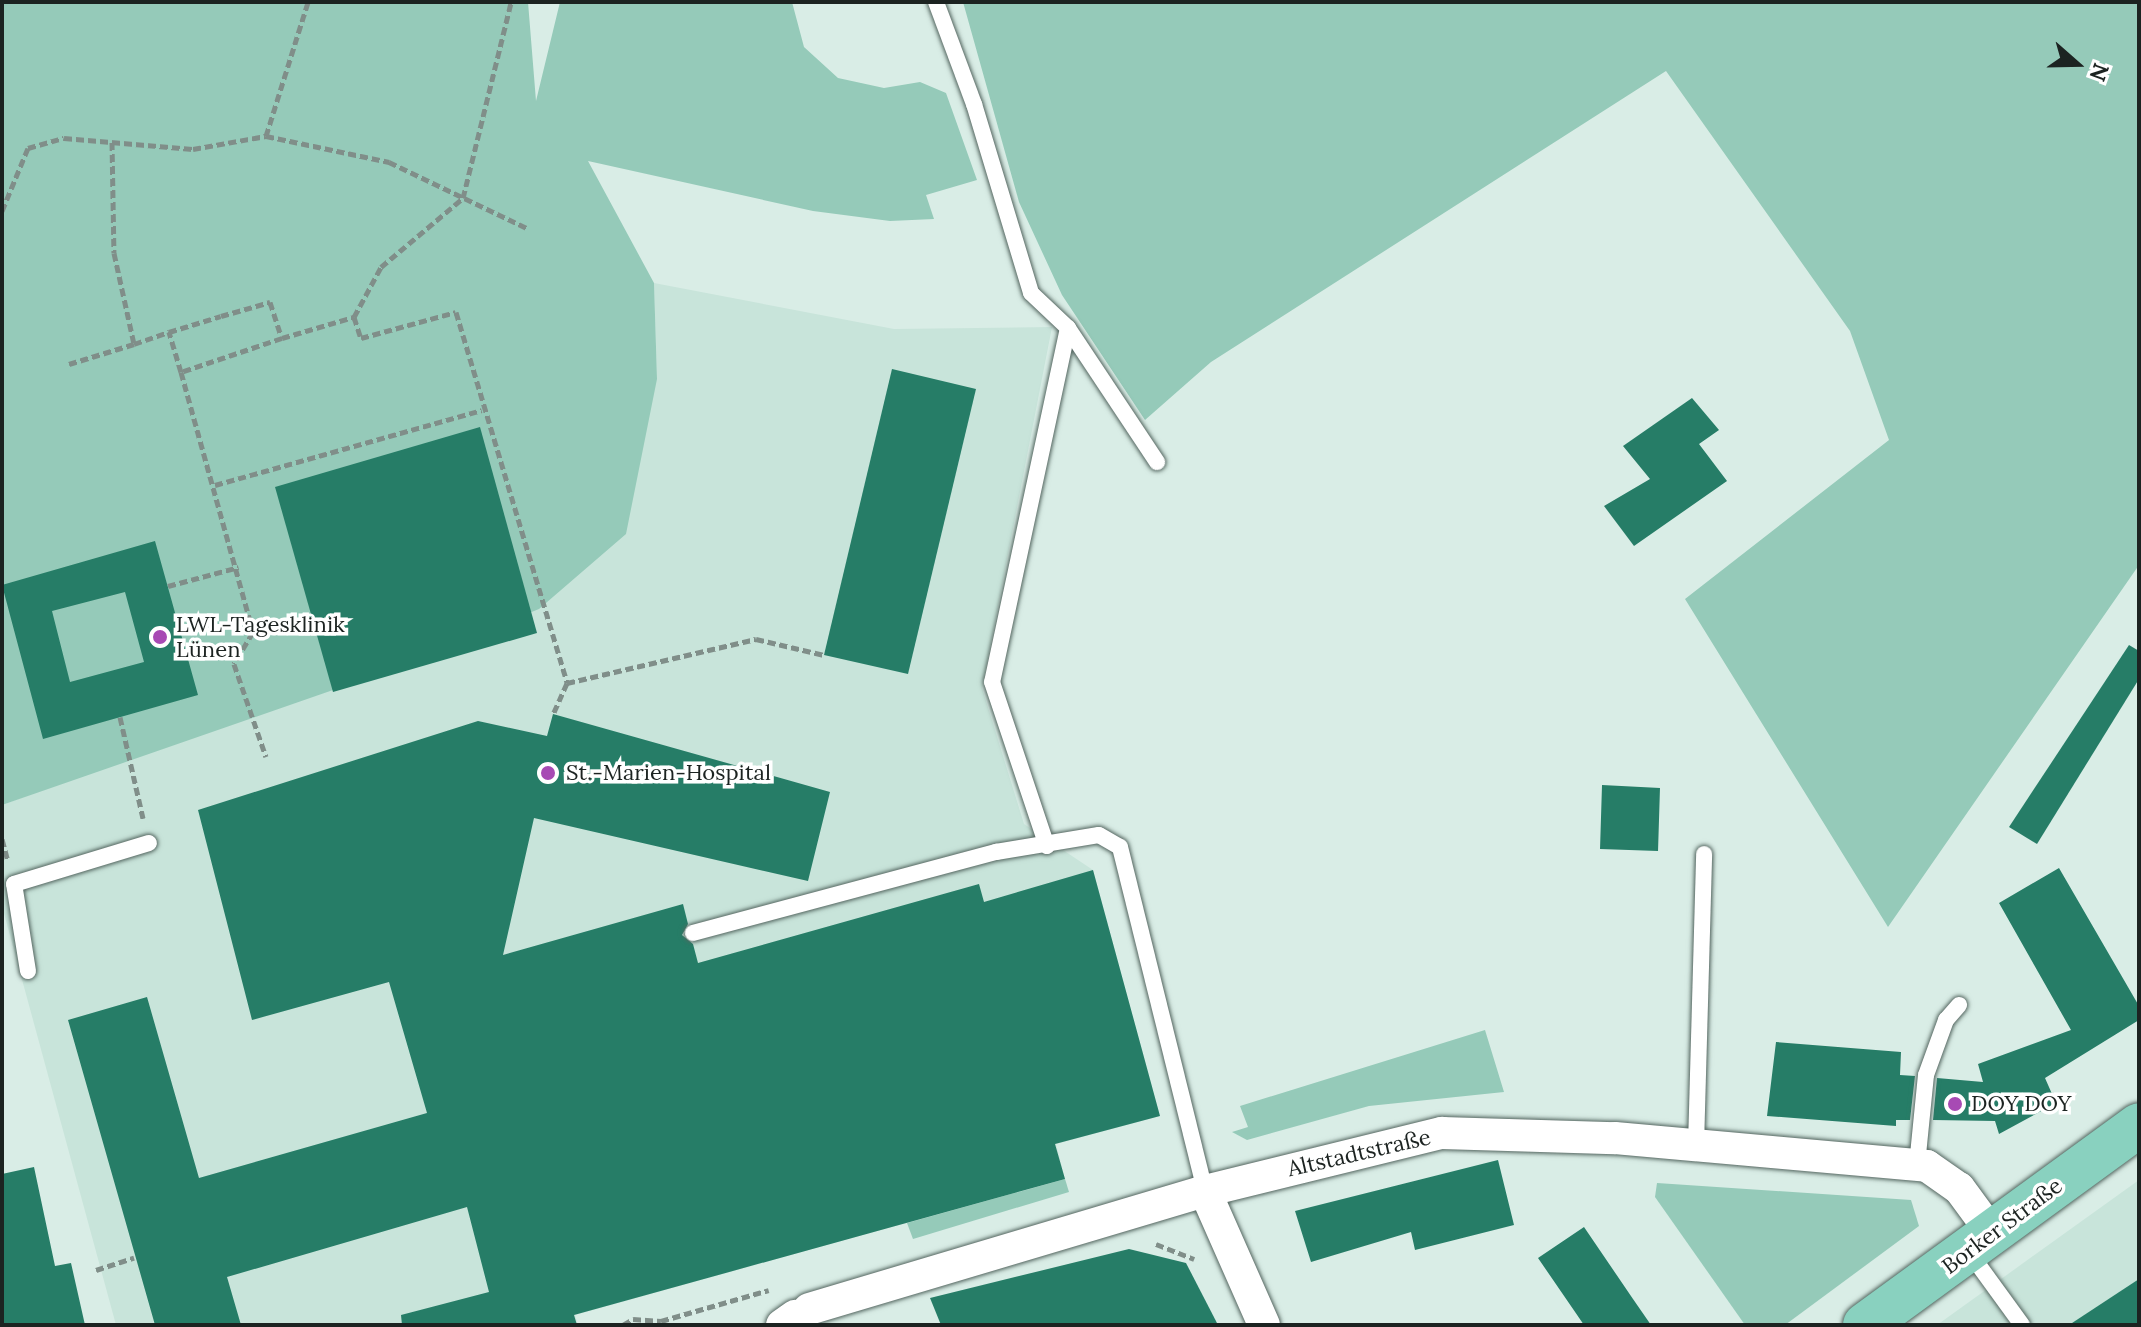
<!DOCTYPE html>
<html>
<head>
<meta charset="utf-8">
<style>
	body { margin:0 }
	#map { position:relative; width:2141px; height:1327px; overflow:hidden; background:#d9ede6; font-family:Lora,serif }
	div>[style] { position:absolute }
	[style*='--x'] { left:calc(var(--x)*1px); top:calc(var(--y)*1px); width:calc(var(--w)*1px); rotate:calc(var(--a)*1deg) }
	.built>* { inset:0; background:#c8e4da }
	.green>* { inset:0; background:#95cab9 }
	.building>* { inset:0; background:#267d67 }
	.path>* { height:5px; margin-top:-2.5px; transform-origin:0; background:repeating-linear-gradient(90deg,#808e89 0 8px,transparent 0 12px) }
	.roads { filter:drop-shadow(0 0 2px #546660) drop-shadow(0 0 2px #546660) }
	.service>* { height:16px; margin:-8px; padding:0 8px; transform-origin:8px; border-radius:8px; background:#fff }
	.minor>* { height:32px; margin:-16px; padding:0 16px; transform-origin:16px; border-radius:16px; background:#fff }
	.primary>* { height:44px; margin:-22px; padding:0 22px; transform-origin:22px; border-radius:22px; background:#89d1bf }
	.dots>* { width:22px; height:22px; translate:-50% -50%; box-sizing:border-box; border:4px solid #fff; border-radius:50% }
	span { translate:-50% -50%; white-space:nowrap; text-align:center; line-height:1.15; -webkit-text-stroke:7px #fff; paint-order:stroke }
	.poi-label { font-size:22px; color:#1c2321 }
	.left { translate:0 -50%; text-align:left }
	.street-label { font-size:22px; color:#1c2321 }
	.frame { position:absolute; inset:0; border:4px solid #1c2321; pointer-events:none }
	.north { position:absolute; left:2037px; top:24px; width:80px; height:80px; -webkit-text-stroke:6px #fff; paint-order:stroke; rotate:110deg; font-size:22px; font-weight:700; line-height:32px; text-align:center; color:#1c2321 }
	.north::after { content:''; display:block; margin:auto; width:28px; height:36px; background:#1c2321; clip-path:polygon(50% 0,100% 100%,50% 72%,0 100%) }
</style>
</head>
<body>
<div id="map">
	<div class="built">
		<div style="clip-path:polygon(654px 283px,894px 329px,1052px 327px,982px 688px,1024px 824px,1093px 870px,1160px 1116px,1056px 1144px,1065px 1179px,575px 1315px,578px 1325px,116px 1325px,2px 906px,2px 805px,197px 733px,657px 379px)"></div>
		<div style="clip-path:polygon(2139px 1180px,2139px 1325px,1937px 1325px)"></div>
	</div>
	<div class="green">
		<div style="clip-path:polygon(2px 2px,528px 2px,536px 101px,560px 2px,792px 2px,804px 47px,838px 78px,884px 88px,920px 82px,946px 93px,977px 180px,926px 195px,934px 219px,890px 221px,813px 211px,588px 161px,654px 283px,657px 379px,626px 534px,539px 609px,379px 674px,2px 805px)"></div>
		<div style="clip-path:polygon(963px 2px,2139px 2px,2139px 565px,1888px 927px,1685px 599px,1889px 440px,1850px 331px,1666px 71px,1211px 362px,1145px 420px,1062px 295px,1019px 202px)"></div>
		<div style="clip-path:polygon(1485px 1030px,1504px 1092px,1369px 1106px,1247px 1140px,1232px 1132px,1248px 1127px,1240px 1106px)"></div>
		<div style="clip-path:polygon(1065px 1179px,1069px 1192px,913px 1239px,907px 1223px)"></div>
		<div style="clip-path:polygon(1657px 1183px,1911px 1200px,1919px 1226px,1785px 1325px,1745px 1325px,1655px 1197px)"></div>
	</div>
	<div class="building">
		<div style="clip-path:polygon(892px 369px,976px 389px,908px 674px,824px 655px)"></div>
		<div style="clip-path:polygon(1692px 398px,1719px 430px,1699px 444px,1727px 481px,1634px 546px,1604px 506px,1650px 479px,1623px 446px)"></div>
		<div style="clip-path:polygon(480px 427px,537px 633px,333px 692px,275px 487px)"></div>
		<div style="clip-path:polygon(evenodd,155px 541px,198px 695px,43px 739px,2px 585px,155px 541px,125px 592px,144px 662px,70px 682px,52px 611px,125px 592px)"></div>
		<div style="clip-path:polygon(2129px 645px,2139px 651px,2139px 679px,2037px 844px,2009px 827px)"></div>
		<div style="clip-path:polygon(553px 714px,830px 792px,808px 881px,534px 818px,503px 955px,683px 904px,688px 924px,682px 935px,693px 944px,698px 963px,979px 884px,984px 902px,1093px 870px,1160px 1116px,1055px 1144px,1065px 1179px,574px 1315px,577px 1325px,402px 1325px,401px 1315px,489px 1292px,467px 1207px,227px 1277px,241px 1325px,155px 1325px,68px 1020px,147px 997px,199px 1178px,427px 1113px,389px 982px,252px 1020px,198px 810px,478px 721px,547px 736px)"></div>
		<div style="clip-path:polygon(1602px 785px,1660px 788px,1658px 851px,1600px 849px)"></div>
		<div style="clip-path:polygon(2059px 868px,2139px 1006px,2139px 1020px,2045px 1078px,2056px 1103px,1999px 1134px,1995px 1121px,1933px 1120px,1937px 1078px,1983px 1082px,1978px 1064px,2071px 1030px,1999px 903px)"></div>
		<div style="clip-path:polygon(1776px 1042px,1901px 1052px,1900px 1075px,1915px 1076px,1910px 1120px,1896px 1120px,1896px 1126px,1767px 1116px)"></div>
		<div style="clip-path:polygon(1498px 1160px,1514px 1225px,1415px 1250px,1411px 1232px,1311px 1262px,1295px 1211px)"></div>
		<div style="clip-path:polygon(34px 1167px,55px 1266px,71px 1263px,85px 1325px,2px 1325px,2px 1174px)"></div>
		<div style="clip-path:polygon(1584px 1227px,1633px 1299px,1651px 1325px,1584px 1325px,1538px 1258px)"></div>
		<div style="clip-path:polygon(1129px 1249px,1186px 1263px,1218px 1325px,941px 1325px,930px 1298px)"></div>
		<div style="clip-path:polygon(2139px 1279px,2139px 1325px,2069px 1325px)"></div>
	</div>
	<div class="path">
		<div style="--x:266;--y:136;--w:140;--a:-72.6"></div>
		<div style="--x:112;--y:142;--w:111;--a:89"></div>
		<div style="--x:114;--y:253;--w:93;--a:77.6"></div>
		<div style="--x:2;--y:211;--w:68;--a:-67.6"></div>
		<div style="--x:28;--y:148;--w:37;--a:-16"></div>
		<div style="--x:64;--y:138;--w:129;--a:4.9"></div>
		<div style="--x:193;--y:149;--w:74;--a:-10.1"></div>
		<div style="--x:266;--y:136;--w:126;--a:11.9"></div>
		<div style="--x:389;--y:162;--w:155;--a:25.6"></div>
		<div style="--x:354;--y:317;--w:22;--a:72"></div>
		<div style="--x:361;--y:338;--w:98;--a:-15.3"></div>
		<div style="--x:456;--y:312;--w:387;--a:73.3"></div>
		<div style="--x:567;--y:683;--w:34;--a:114"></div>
		<div style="--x:282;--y:338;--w:75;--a:-16.3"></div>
		<div style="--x:354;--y:317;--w:57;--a:-61.6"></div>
		<div style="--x:381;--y:267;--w:107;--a:-40.1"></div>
		<div style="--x:463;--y:198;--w:202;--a:-76.2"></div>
		<div style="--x:69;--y:364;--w:68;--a:-17.1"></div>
		<div style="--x:134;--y:344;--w:37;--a:-19"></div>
		<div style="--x:169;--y:332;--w:54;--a:-17.1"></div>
		<div style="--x:221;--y:316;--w:51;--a:-15.9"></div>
		<div style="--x:270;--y:302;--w:38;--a:72"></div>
		<div style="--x:282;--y:338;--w:107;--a:161.4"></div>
		<div style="--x:181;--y:372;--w:42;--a:-106.7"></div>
		<div style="--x:181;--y:372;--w:270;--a:74.5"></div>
		<div style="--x:253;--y:632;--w:37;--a:121"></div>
		<div style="--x:234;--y:664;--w:98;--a:71"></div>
		<div style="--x:215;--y:485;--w:277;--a:-15.7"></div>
		<div style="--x:168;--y:586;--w:73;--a:-15"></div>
		<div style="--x:567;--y:683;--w:194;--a:-13.1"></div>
		<div style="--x:756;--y:639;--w:70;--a:13.2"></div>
		<div style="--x:120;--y:717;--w:104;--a:77.2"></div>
		<div style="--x:2;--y:839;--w:23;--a:75"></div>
		<div style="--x:1156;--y:1244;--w:41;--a:21.5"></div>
		<div style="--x:96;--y:1270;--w:40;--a:-18"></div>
		<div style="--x:623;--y:1325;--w:12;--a:-31"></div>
		<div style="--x:633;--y:1319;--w:28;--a:4"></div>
		<div style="--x:661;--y:1321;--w:112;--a:-16"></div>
	</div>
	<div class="roads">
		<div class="service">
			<div style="--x:936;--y:2;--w:109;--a:69.6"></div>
			<div style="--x:974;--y:104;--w:197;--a:73.2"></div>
			<div style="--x:1031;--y:293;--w:51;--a:43.4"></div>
			<div style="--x:1068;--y:328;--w:362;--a:102.1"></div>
			<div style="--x:992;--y:682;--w:173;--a:71.5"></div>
			<div style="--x:1068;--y:328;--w:161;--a:56.4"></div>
			<div style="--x:693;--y:933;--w:314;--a:-15"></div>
			<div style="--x:996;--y:852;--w:104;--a:-9.4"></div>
			<div style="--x:1099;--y:835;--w:24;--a:30"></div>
			<div style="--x:1120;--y:847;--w:354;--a:76.1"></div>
			<div style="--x:28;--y:971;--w:88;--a:-99.1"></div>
			<div style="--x:14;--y:884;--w:141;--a:-16.9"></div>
			<div style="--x:1696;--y:1146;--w:292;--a:-88.4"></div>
			<div style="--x:1917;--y:1165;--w:90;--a:-84.3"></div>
			<div style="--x:1926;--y:1075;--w:59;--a:-70"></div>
			<div style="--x:1946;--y:1020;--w:20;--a:-49"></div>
			<div style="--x:1969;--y:1252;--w:90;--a:54"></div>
		</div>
		<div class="minor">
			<div style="--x:1205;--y:1191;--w:146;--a:66.2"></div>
			<div style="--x:809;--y:1309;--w:413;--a:-16.6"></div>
			<div style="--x:1205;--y:1191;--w:244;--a:-13.8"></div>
			<div style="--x:1442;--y:1133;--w:173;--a:1.7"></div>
			<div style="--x:1615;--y:1138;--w:313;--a:5.1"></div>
			<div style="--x:1927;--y:1166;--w:39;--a:35"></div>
			<div style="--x:1959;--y:1188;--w:56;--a:53.7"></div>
			<div style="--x:782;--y:1325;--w:16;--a:-35"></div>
		</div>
		<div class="primary">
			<div style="--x:1865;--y:1325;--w:339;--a:-36.1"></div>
		</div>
	</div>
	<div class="dots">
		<div style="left:160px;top:637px;background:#a74ab4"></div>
		<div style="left:548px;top:773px;background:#a74ab4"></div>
		<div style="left:1955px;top:1104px;background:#a74ab4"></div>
	</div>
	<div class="poi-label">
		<span class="left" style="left:176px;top:637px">LWL-Tagesklinik<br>Lünen</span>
		<span class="left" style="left:566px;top:773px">St.-Marien-Hospital</span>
		<span class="left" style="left:1971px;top:1104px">DOY DOY</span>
	</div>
	<div class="street-label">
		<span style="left:1359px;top:1153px;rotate:-13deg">Altstadtstraße</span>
		<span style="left:2002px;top:1226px;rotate:-37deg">Borker Straße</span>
	</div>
	<div class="frame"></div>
	<div class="north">N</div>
</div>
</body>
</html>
